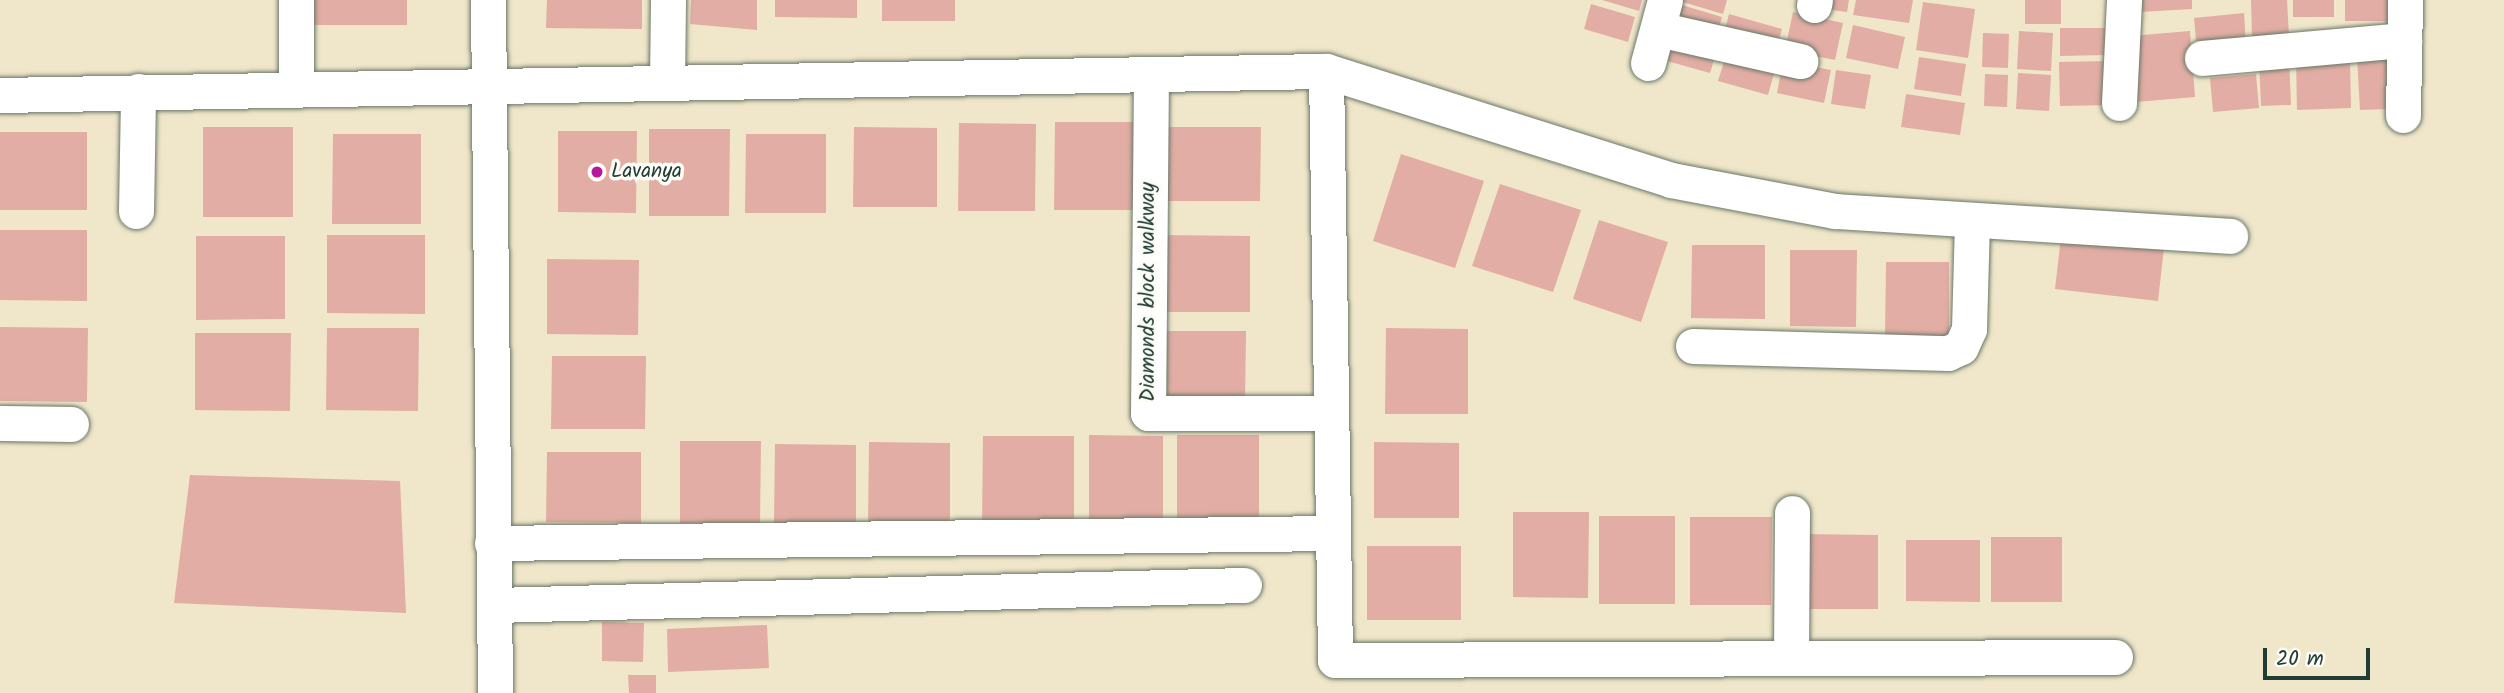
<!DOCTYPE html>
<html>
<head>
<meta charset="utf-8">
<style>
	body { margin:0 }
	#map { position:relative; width:2504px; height:693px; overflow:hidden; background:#f0e6ca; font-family:Kalam,sans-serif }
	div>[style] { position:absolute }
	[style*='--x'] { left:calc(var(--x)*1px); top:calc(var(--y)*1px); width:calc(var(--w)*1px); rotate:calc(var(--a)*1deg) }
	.building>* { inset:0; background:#e2ada4 }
	.roads { filter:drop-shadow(0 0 2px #687868) drop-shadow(0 0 2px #687868) }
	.street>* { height:35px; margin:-17.5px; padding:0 17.5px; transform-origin:17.5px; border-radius:17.5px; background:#fff }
	.dots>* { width:19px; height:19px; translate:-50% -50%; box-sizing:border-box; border:4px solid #fdfcf7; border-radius:50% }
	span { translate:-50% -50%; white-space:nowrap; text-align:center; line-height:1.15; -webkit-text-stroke:7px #fdfcf7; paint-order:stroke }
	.poi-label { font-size:21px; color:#1f3d34 }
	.left { translate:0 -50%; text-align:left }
	.street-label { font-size:21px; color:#1f3d34 }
	.scale { position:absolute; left:2263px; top:648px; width:107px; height:32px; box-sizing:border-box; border:4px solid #1f3d34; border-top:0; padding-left:9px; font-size:21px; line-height:24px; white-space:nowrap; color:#1f3d34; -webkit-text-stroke:5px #fdfcf7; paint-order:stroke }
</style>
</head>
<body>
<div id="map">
	<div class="building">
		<div style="clip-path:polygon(305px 0,407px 0,407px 25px,305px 25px)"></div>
		<div style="clip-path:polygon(547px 0,642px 0,642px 29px,546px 28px)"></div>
		<div style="clip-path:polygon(691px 0,757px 0,757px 30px,690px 24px)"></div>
		<div style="clip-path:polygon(775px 0,857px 0,857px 18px,775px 17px)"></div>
		<div style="clip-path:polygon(882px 0,955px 0,955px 21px,882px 21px)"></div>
		<div style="clip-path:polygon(1602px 0,1642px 0,1639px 11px)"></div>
		<div style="clip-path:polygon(1676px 0,1727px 0,1723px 14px)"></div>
		<div style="clip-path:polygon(1818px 0,1849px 0,1847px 12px,1817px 8px)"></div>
		<div style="clip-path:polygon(1856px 0,1913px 0,1909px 23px,1853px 15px)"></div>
		<div style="clip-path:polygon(2025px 0,2061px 0,2061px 24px,2025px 24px)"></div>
		<div style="clip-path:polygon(2138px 0,2192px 0,2192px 9px,2139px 12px)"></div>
		<div style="clip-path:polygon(2251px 0,2287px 0,2289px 36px,2252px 37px)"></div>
		<div style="clip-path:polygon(2293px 0,2334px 0,2334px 17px,2293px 17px)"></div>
		<div style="clip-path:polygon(2345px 0,2392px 0,2392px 21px,2345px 21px)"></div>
		<div style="clip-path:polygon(1923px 2px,1975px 9px,1968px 58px,1916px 50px)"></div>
		<div style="clip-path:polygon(1675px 3px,1722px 17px,1716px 37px,1668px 24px)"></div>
		<div style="clip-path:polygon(1591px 4px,1635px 17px,1628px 42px,1584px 29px)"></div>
		<div style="clip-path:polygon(1793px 12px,1843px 23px,1835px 60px,1785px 50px)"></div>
		<div style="clip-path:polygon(2244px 13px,2246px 46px,2197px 51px,2194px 18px)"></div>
		<div style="clip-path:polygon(1729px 14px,1782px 29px,1775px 52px,1723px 37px)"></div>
		<div style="clip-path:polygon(1853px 25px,1905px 37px,1898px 69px,1846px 58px)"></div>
		<div style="clip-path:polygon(2060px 28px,2105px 28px,2106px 55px,2060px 56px)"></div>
		<div style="clip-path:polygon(2019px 31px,2053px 33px,2051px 71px,2017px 69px)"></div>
		<div style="clip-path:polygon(2190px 31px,2195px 97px,2136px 102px,2131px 36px)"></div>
		<div style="clip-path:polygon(1983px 33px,2009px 34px,2008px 68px,1982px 67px)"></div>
		<div style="clip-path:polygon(1675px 35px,1718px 47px,1710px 73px,1667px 61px)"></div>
		<div style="clip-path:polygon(1727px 52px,1776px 66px,1768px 95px,1718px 81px)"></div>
		<div style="clip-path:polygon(2389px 55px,2391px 109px,2360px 110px,2357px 57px)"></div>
		<div style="clip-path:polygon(2350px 56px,2351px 108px,2297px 110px,2296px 58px)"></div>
		<div style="clip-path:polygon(1919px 57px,1966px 64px,1961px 96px,1914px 89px)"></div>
		<div style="clip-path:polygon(2289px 58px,2291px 105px,2261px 106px,2259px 59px)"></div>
		<div style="clip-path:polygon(1783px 61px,1831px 70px,1824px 103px,1777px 93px)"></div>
		<div style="clip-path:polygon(2108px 61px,2109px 105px,2060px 106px,2059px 62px)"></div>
		<div style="clip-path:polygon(1836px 70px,1871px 75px,1865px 109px,1831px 104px)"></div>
		<div style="clip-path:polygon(2018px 73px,2051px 75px,2049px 111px,2016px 109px)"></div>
		<div style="clip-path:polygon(1985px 74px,2008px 75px,2007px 107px,1984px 106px)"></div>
		<div style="clip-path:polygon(2256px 74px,2259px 108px,2213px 112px,2210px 78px)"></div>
		<div style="clip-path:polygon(1906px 94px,1965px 103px,1960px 135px,1901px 127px)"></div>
		<div style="clip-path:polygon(1055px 122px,1142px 122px,1142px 210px,1054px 210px)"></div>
		<div style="clip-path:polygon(959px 123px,1036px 124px,1035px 211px,958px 211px)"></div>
		<div style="clip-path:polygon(203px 127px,293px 127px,293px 217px,203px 217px)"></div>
		<div style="clip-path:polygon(854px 127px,937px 128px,937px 207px,853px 207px)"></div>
		<div style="clip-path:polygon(1164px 127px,1261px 127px,1260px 201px,1164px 201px)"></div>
		<div style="clip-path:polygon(649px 129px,730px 129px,729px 216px,649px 216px)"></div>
		<div style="clip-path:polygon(558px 131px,637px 131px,636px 213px,558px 212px)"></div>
		<div style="clip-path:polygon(0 132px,87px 132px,87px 210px,0 210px)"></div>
		<div style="clip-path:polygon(333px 134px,421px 134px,421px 224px,332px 224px)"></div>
		<div style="clip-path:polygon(746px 134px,826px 134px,826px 213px,745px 213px)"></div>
		<div style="clip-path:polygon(1401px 154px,1484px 181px,1455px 268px,1373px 241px)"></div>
		<div style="clip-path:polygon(1500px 184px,1581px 210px,1553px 292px,1472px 266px)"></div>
		<div style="clip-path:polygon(1599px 220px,1668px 242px,1641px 322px,1573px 299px)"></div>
		<div style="clip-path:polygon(0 230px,87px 230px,87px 301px,0 300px)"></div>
		<div style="clip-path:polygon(327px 235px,425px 235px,425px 314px,327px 313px)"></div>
		<div style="clip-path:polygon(1163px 235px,1250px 236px,1250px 312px,1162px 312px)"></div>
		<div style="clip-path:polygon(196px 236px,285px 236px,285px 319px,196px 320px)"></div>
		<div style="clip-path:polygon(2061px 237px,2164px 248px,2158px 301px,2055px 289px)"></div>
		<div style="clip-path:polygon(1692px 245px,1765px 245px,1765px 319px,1691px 318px)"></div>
		<div style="clip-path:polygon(1790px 250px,1857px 250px,1856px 327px,1790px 326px)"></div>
		<div style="clip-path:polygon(547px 259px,639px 260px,638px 335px,547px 334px)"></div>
		<div style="clip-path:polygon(1886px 262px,1949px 262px,1949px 338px,1885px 338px)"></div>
		<div style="clip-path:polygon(0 327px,88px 328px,87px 402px,0 401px)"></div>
		<div style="clip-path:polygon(327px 328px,419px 328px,418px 411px,326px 410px)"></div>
		<div style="clip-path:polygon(1386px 328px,1468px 329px,1468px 414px,1385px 414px)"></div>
		<div style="clip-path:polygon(1159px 331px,1246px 331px,1245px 400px,1158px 400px)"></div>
		<div style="clip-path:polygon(195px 333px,291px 333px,290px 411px,195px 410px)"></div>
		<div style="clip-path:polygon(552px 356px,646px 356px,645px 429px,551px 429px)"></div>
		<div style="clip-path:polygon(1089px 435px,1163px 436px,1163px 524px,1089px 523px)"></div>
		<div style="clip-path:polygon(1177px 435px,1259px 435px,1259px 525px,1177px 525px)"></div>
		<div style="clip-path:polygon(983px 436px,1074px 436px,1074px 527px,982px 526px)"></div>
		<div style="clip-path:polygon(680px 441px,761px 441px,760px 524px,680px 523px)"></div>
		<div style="clip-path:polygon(869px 442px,950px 443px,950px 526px,868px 525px)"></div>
		<div style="clip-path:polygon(1374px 442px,1459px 443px,1459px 518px,1374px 518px)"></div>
		<div style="clip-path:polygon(775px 444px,856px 445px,856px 523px,774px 523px)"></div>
		<div style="clip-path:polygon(547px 452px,641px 452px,641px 523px,546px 522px)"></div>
		<div style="clip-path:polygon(190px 475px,400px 481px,406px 613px,174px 603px)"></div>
		<div style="clip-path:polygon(1513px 512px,1589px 512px,1588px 598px,1513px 597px)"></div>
		<div style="clip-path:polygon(1599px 516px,1675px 516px,1675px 604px,1599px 604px)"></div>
		<div style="clip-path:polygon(1690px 517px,1772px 517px,1771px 605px,1690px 605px)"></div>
		<div style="clip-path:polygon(1800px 534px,1878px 535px,1878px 609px,1800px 609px)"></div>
		<div style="clip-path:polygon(1991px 537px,2062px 537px,2062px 602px,1991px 602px)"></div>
		<div style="clip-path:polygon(1906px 540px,1980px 540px,1980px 602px,1906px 601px)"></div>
		<div style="clip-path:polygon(1367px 546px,1461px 546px,1461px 620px,1367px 620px)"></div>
		<div style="clip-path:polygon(602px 622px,644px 623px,643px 662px,602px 661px)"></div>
		<div style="clip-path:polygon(767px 625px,769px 668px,668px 672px,667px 629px)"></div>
		<div style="clip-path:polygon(628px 675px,656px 675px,656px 693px,629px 693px)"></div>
	</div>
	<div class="roads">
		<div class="street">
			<div style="--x:296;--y:0;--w:88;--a:90"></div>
			<div style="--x:488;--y:0;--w:693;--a:89.42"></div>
			<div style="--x:1814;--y:5;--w:5;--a:-79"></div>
			<div style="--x:1658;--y:29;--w:146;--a:12.7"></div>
			<div style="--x:2202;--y:58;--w:203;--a:-5.1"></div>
			<div style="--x:1648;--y:63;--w:65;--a:-74.9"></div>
			<div style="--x:1326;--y:71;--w:589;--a:89.12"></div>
			<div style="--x:1335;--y:660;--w:780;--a:-0.22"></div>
			<div style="--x:1151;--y:74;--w:339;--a:90.5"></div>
			<div style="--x:1148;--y:413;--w:182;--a:0"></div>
			<div style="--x:667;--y:82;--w:82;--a:-89.3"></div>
			<div style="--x:0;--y:95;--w:1326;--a:-1.04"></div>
			<div style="--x:1326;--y:71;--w:362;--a:17.5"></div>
			<div style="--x:1671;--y:180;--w:167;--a:10.7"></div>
			<div style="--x:1835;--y:211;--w:396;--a:3.6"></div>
			<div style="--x:2119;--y:103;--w:103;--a:-87.2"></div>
			<div style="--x:2403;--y:115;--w:115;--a:-89"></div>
			<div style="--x:136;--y:211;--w:120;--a:-89"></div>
			<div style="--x:1693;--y:346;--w:255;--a:1.6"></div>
			<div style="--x:1948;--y:353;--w:14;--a:-25"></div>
			<div style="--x:1961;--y:347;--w:20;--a:-66"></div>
			<div style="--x:1969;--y:329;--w:109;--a:-88.4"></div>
			<div style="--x:0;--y:423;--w:71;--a:0.8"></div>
			<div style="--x:492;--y:543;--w:841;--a:-0.68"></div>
			<div style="--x:495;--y:605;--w:749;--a:-1.53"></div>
			<div style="--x:1791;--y:657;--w:144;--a:-89.6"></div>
		</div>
	</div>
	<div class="dots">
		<div style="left:597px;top:172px;background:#b5179e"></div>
	</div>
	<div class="poi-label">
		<span class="left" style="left:611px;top:172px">Lavanya</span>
	</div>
	<div class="street-label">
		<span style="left:1149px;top:292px;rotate:-90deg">Diamonds block walkway</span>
	</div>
	<div class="scale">20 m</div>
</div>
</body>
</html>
